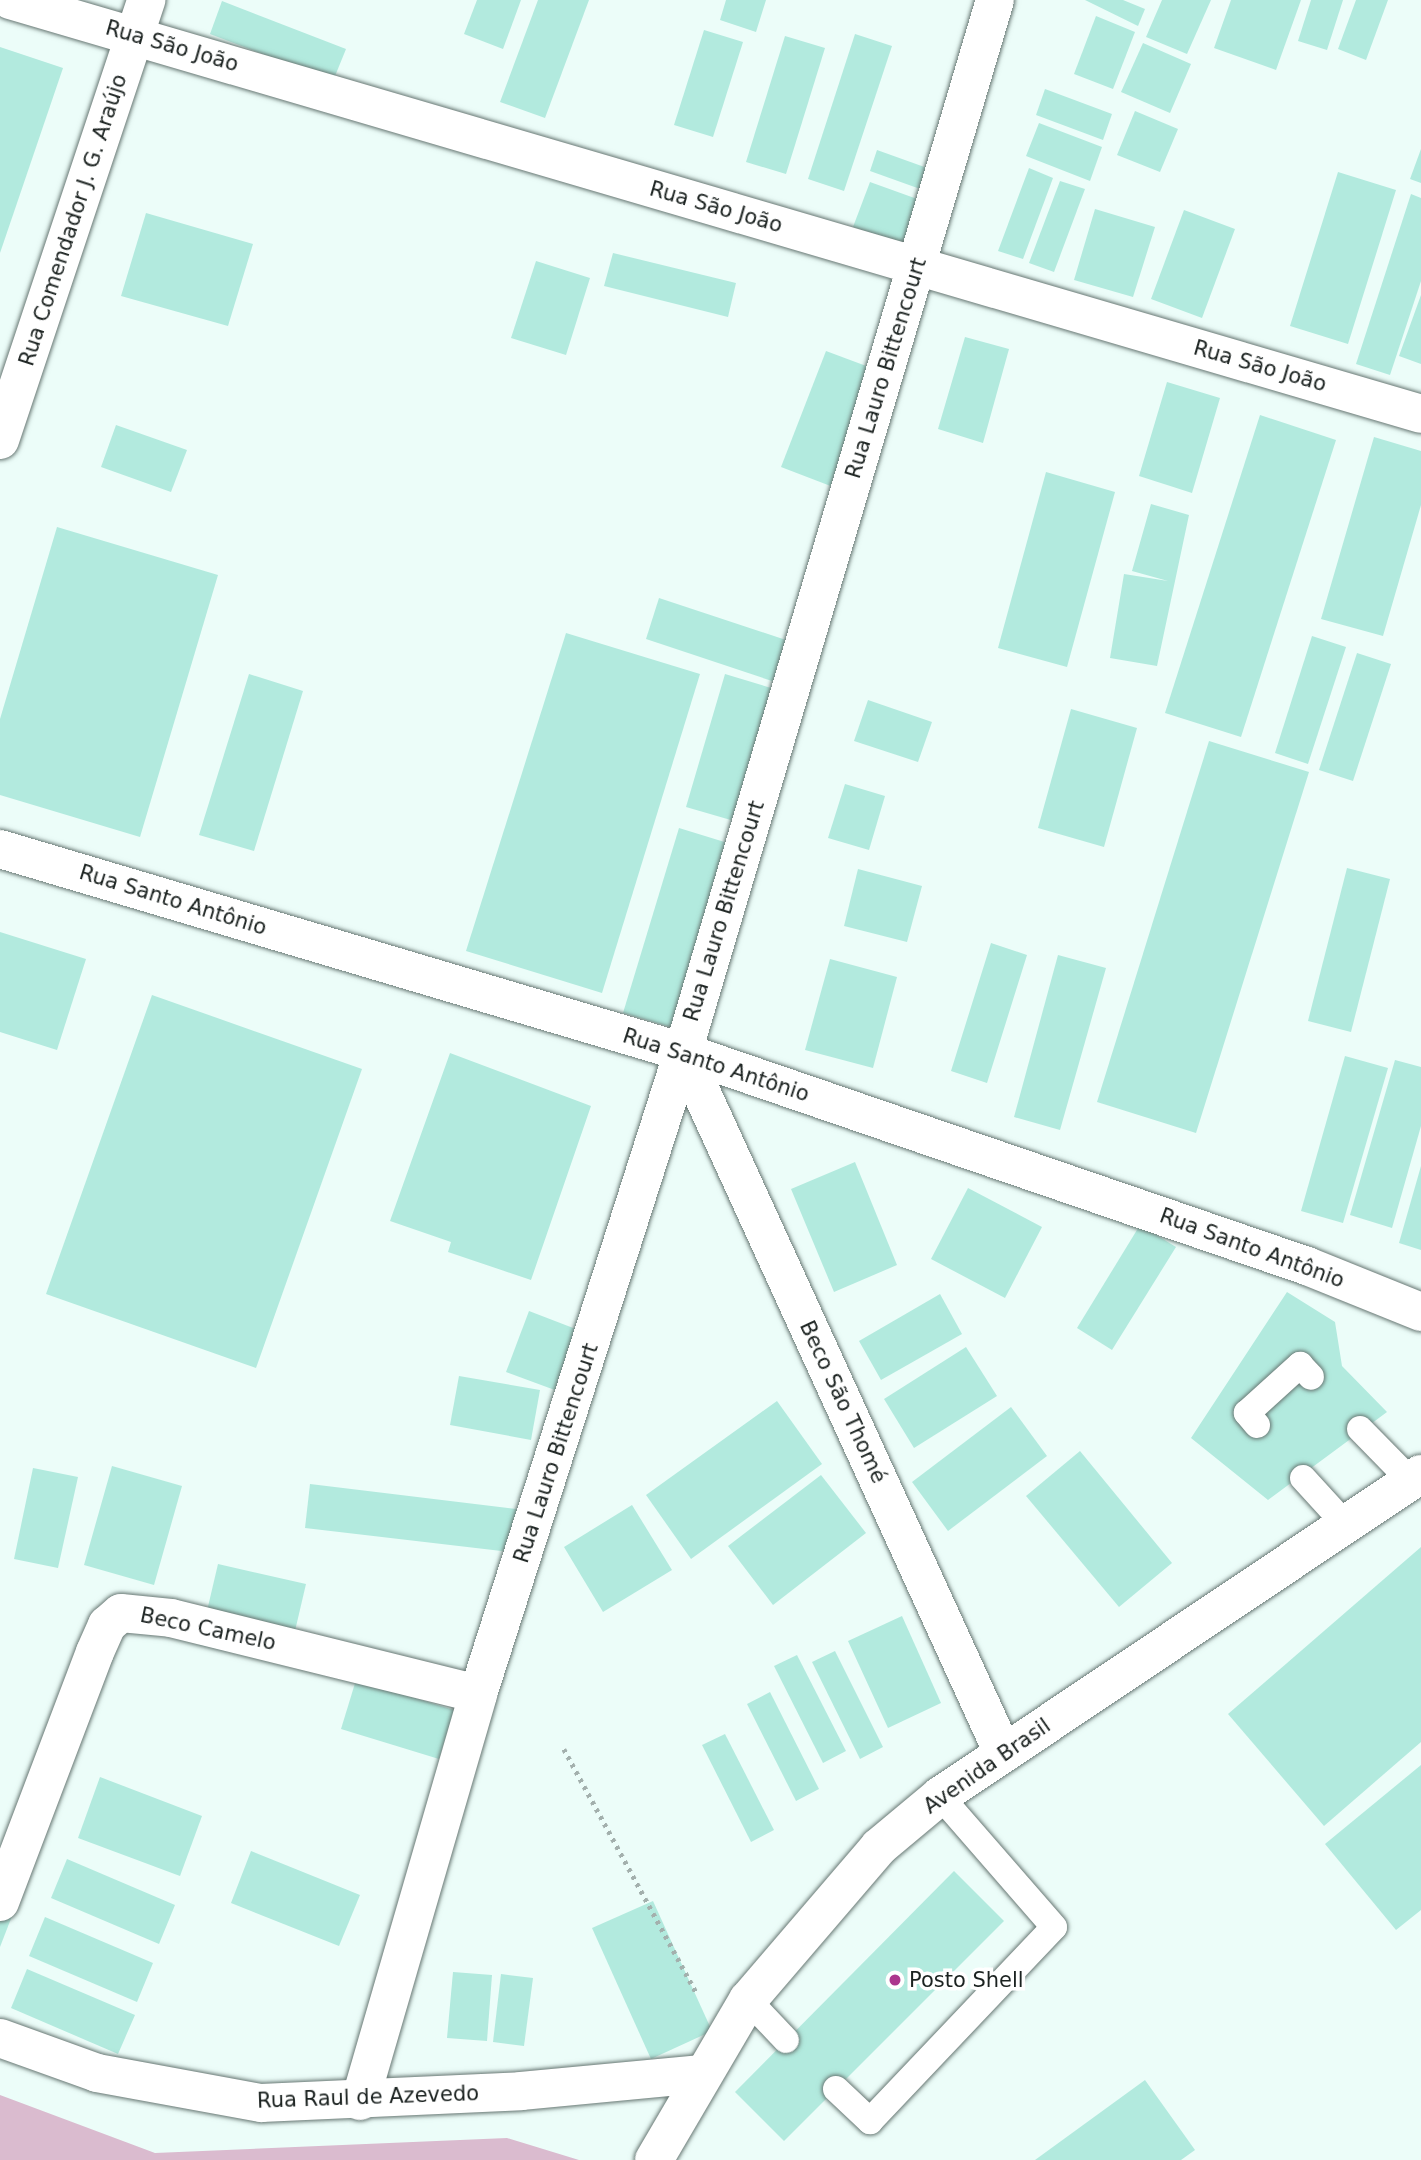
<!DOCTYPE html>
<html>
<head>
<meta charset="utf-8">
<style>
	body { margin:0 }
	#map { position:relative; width:1421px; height:2160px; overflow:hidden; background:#ecfdf9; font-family:"DejaVu Sans",sans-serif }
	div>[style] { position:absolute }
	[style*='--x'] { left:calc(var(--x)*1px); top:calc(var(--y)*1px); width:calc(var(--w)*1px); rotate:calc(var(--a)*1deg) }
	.green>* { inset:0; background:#dabbcf }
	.building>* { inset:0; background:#b2eade }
	.path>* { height:4.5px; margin-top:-2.25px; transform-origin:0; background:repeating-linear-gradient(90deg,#a3b0ad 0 3.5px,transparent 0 8.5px) }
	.roads { filter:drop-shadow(0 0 2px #677773) drop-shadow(0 0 2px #677773) }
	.service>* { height:26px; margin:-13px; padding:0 13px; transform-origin:13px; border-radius:13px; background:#fff }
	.minor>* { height:38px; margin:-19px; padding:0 19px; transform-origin:19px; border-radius:19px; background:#fff }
	.tertiary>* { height:38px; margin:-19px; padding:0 19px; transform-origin:19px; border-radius:19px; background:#fff }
	.trunk>* { height:38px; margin:-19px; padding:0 19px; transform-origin:19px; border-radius:19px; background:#fff }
	.dots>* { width:19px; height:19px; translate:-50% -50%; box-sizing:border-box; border:4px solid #fff; border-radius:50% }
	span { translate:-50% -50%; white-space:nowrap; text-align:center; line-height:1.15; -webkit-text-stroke:7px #fff; paint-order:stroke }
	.street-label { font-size:21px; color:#1b2220 }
	.poi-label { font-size:21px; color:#1b2220 }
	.left { translate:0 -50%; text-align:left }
</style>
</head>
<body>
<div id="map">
	<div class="green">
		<div style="clip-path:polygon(0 2095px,155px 2153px,507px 2138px,579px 2160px,0 2160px)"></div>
	</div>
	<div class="building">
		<div style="clip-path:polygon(477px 0,521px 0,503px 49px,464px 34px)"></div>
		<div style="clip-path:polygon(538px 0,589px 0,545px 118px,500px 102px)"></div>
		<div style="clip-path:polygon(726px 0,766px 0,756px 32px,720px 20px)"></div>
		<div style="clip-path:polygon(1085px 0,1123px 0,1145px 9px,1138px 26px)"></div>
		<div style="clip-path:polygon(1162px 0,1211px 0,1187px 54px,1146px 37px)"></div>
		<div style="clip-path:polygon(1231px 0,1301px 0,1276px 70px,1214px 48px)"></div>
		<div style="clip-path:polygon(1311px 0,1343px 0,1327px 50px,1298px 41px)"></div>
		<div style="clip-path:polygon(1356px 0,1388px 0,1366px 60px,1338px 49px)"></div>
		<div style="clip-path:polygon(222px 1px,346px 49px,333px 81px,210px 34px)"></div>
		<div style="clip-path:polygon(1096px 16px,1135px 32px,1113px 89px,1074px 74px)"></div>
		<div style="clip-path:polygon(704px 30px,743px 42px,713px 137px,674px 125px)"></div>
		<div style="clip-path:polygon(855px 34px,892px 46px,844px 191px,808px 179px)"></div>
		<div style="clip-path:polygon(785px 36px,825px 48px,786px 174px,746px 162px)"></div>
		<div style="clip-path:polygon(1143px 43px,1191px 64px,1170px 113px,1121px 92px)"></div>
		<div style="clip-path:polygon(0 47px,63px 68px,0 253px)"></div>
		<div style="clip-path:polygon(1045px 89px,1112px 114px,1103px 140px,1036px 115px)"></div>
		<div style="clip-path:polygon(1135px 111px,1178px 129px,1160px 172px,1117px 155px)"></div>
		<div style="clip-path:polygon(1039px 123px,1102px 147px,1090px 181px,1026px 156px)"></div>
		<div style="clip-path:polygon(1421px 149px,1421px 183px,1410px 179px)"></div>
		<div style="clip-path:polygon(877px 150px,930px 169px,923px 190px,870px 171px)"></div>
		<div style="clip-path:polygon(1029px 168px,1053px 178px,1023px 259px,998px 251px)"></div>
		<div style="clip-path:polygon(1338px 172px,1396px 190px,1348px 344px,1290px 326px)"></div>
		<div style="clip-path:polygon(1060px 181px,1085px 189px,1054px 272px,1029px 263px)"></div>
		<div style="clip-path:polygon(870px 182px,920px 200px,904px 245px,853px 227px)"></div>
		<div style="clip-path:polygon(1411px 194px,1421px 198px,1421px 281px,1390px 375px,1356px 364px)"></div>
		<div style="clip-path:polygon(1095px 209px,1155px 227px,1133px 297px,1074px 280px)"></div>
		<div style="clip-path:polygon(1184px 210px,1235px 229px,1202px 318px,1151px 299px)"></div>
		<div style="clip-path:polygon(146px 213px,253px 244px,228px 326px,121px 296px)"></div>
		<div style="clip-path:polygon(613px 253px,736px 283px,728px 317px,604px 286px)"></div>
		<div style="clip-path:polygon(536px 261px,590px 278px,566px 355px,511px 338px)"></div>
		<div style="clip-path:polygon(1421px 295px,1421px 364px,1399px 356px)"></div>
		<div style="clip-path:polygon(965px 337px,1009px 349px,983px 443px,938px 429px)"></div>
		<div style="clip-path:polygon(826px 351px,885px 373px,841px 490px,781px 467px)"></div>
		<div style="clip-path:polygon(1167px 382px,1220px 398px,1192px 493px,1139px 476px)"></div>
		<div style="clip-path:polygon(1260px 415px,1336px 440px,1241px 737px,1165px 713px)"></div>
		<div style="clip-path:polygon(116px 425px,187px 450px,171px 492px,101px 467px)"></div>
		<div style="clip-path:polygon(1374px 437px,1421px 451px,1421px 505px,1383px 636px,1321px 619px)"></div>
		<div style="clip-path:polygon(1046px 472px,1115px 492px,1067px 667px,998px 648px)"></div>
		<div style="clip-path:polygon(1151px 504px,1189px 515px,1157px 666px,1110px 658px,1124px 574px,1168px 581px,1132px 571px)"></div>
		<div style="clip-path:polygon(57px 527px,218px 575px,140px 837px,0 795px,0 719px)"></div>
		<div style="clip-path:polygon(659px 598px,795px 643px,781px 684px,646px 639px)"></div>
		<div style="clip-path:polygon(566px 633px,700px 674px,602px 993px,466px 951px)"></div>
		<div style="clip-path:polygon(1312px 636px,1346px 647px,1308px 764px,1275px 753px)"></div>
		<div style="clip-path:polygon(1357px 653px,1391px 664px,1353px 781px,1319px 770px)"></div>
		<div style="clip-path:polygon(249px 674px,303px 691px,254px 851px,199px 835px)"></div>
		<div style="clip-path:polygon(725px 674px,788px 693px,748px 825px,686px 807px)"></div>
		<div style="clip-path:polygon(868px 700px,932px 722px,918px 762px,854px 741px)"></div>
		<div style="clip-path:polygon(1071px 709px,1137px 728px,1104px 847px,1038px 828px)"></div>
		<div style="clip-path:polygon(1209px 741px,1309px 772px,1196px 1133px,1097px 1102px)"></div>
		<div style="clip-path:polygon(845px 784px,885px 796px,869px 850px,828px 838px)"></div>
		<div style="clip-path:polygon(679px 828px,731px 844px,674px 1028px,623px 1013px)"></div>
		<div style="clip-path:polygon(1347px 868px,1390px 879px,1351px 1032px,1308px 1021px)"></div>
		<div style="clip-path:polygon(858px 869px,922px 886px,907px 942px,844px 926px)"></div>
		<div style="clip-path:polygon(0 932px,86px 959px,57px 1050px,0 1032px)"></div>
		<div style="clip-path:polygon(991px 943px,1027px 955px,987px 1083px,951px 1071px)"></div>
		<div style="clip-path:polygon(1058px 955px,1106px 968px,1060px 1130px,1014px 1117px)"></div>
		<div style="clip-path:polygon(830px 959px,897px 977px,873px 1068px,805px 1050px)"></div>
		<div style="clip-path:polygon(152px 995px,362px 1069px,256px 1368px,46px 1294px)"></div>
		<div style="clip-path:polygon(450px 1053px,591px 1106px,531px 1280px,448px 1252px,451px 1242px,390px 1221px)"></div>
		<div style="clip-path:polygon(1345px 1056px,1388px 1068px,1343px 1223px,1301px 1211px)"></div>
		<div style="clip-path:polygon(1395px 1060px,1421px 1067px,1421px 1126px,1392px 1228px,1350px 1215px)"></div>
		<div style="clip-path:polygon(855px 1162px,897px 1265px,834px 1292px,791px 1189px)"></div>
		<div style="clip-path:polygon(1421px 1166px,1421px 1250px,1399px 1243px)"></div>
		<div style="clip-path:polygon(968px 1188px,1042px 1227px,1005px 1298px,931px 1259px)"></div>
		<div style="clip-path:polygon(1140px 1225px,1176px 1247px,1112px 1350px,1077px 1328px)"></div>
		<div style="clip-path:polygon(1287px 1292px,1335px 1322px,1342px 1366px,1387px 1412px,1268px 1500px,1191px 1438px)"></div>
		<div style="clip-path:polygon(940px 1294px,962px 1334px,881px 1380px,859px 1341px)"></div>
		<div style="clip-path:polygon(529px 1311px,594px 1336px,571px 1396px,506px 1372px)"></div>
		<div style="clip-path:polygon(966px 1347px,997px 1396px,914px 1448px,884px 1399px)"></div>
		<div style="clip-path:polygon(459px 1376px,540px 1390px,531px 1440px,450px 1425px)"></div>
		<div style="clip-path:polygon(777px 1401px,822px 1464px,691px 1559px,646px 1495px)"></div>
		<div style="clip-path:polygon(1011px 1407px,1047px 1456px,948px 1531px,912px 1482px)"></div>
		<div style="clip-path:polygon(1080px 1451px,1172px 1563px,1119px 1607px,1026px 1496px)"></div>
		<div style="clip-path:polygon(112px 1466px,182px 1486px,154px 1585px,84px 1565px)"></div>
		<div style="clip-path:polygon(33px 1468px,78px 1477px,58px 1568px,14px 1559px)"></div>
		<div style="clip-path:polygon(821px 1475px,866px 1533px,773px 1605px,728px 1546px)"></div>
		<div style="clip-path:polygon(310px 1484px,532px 1511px,526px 1554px,305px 1528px)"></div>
		<div style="clip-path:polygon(632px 1505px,672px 1570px,603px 1612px,564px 1547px)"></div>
		<div style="clip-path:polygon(1421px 1547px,1421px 1742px,1324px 1826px,1228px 1714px)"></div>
		<div style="clip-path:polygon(218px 1564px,306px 1584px,287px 1665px,199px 1645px)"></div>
		<div style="clip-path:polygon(902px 1616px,941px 1703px,888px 1728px,848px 1641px)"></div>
		<div style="clip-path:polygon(835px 1651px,883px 1747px,860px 1759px,812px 1662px)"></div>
		<div style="clip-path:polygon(797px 1655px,846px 1751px,823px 1763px,774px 1666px)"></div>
		<div style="clip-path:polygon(356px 1680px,454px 1710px,439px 1759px,341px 1729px)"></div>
		<div style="clip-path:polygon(770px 1692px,819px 1789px,796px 1801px,747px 1704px)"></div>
		<div style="clip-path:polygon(725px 1734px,774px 1830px,751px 1842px,702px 1745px)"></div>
		<div style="clip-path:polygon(1421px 1765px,1421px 1910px,1396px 1930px,1325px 1844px)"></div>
		<div style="clip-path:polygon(100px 1777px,202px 1816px,180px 1876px,78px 1838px)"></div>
		<div style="clip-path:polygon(251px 1851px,360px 1895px,339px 1946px,231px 1903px)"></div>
		<div style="clip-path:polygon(67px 1859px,175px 1905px,159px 1944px,51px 1898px)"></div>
		<div style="clip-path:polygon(954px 1871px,1004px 1921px,784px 2141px,735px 2092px)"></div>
		<div style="clip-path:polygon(0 1891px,19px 1898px,0 1947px)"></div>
		<div style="clip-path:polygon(653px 1901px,712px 2031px,651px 2059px,592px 1928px)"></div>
		<div style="clip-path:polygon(45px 1917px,153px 1963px,137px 2002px,29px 1956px)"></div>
		<div style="clip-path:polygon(27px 1969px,135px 2015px,118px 2054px,11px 2008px)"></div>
		<div style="clip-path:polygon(453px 1972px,492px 1975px,487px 2041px,447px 2038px)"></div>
		<div style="clip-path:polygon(501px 1974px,533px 1978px,524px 2046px,493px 2042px)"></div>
		<div style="clip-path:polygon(1145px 2080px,1195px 2150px,1181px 2160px,1035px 2160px)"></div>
	</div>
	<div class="path">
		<div style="--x:564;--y:1749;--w:279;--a:61.5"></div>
	</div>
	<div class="roads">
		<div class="service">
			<div style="--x:1257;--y:1425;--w:16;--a:-130"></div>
			<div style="--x:1247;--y:1413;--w:72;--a:-42.2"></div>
			<div style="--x:1300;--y:1365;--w:16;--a:47"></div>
			<div style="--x:1360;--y:1429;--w:73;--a:45.6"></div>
			<div style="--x:1303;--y:1478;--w:62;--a:47.6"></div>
			<div style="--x:748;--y:2000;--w:55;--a:46.5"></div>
			<div style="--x:836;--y:2089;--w:47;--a:43.3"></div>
			<div style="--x:870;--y:2121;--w:267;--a:-46.5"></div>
			<div style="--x:1054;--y:1927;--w:174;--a:-131"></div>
		</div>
		<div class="minor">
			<div style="--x:10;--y:0;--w:1470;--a:16.35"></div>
			<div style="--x:0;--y:440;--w:464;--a:-71.6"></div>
			<div style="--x:683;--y:1052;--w:771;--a:65.46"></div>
			<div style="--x:0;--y:1902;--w:267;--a:-69.2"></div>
			<div style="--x:95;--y:1652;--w:30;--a:-66"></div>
			<div style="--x:107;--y:1625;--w:18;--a:-41"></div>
			<div style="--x:121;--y:1613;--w:50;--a:5.7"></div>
			<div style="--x:171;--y:1618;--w:316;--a:13.9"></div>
			<div style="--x:0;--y:2038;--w:103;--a:19.8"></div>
			<div style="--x:97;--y:2073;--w:167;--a:10.4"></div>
			<div style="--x:261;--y:2103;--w:260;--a:-2.6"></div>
			<div style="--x:521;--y:2091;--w:182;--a:-5.4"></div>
			<div style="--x:360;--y:2101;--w:424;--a:-73.8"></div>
			<div style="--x:478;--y:1694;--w:674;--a:-72.29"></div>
			<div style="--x:683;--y:1052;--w:1097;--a:-73.48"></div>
		</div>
		<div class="tertiary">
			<div style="--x:0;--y:849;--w:713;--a:16.55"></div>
			<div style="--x:683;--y:1052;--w:660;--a:18.93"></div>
			<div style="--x:1307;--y:1266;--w:123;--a:22"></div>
		</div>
		<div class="trunk">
			<div style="--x:654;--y:2160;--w:186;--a:-59.6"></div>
			<div style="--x:748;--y:2000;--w:201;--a:-49.4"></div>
			<div style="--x:879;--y:1847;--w:80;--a:-39.9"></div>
			<div style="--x:940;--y:1796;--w:579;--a:-33.8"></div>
		</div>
	</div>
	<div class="dots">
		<div style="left:895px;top:1980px;background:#ac368d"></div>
	</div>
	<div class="street-label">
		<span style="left:172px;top:46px;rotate:16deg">Rua São João</span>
		<span style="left:716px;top:207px;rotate:16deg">Rua São João</span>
		<span style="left:73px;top:220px;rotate:-72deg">Rua Comendador J. G. Araújo</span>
		<span style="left:1260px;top:366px;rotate:16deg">Rua São João</span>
		<span style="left:886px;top:368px;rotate:-73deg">Rua Lauro Bittencourt</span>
		<span style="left:173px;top:900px;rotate:17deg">Rua Santo Antônio</span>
		<span style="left:724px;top:911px;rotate:-73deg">Rua Lauro Bittencourt</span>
		<span style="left:716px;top:1065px;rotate:18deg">Rua Santo Antônio</span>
		<span style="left:1252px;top:1248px;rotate:20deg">Rua Santo Antônio</span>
		<span style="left:843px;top:1402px;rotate:65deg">Beco São Thomé</span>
		<span style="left:556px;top:1453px;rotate:-72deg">Rua Lauro Bittencourt</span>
		<span style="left:208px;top:1629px;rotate:12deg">Beco Camelo</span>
		<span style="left:987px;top:1766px;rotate:-35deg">Avenida Brasil</span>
		<span style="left:368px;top:2097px;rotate:-2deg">Rua Raul de Azevedo</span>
	</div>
	<div class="poi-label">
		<span class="left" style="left:909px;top:1980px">Posto Shell</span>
	</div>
</div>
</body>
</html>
